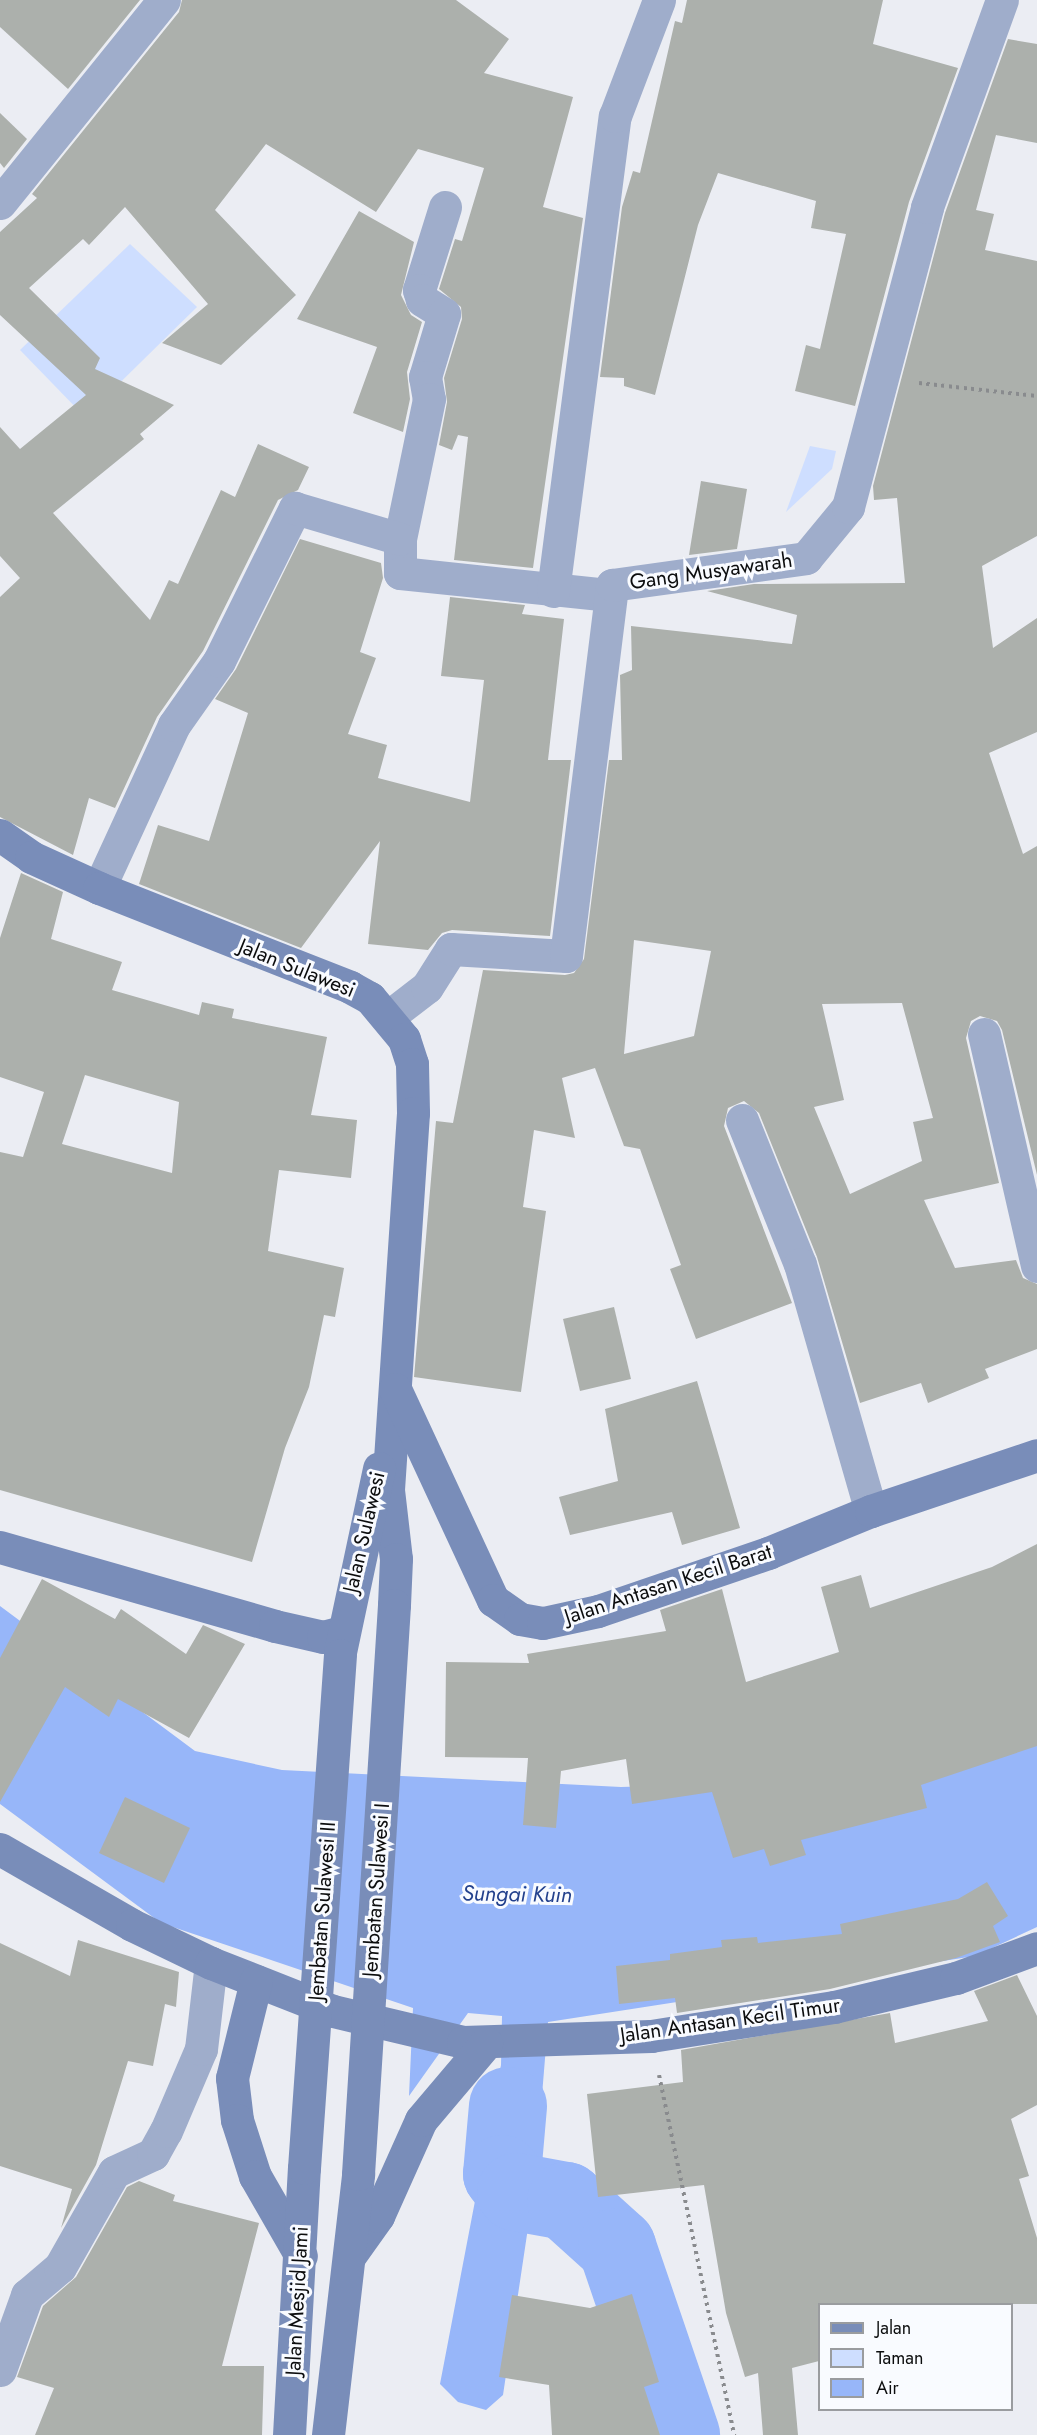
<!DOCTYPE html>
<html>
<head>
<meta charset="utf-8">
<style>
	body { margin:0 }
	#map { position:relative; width:1037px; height:2435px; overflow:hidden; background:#ebedf3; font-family:Jost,sans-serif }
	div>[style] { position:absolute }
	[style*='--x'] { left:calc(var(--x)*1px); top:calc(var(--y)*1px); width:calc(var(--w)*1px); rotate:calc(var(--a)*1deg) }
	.green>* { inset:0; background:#cedeff }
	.water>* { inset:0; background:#97b6f9 }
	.river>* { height:78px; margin:-39px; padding:0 39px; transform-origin:39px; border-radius:39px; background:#97b6f9 }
	.building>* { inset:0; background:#acb0ac }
	.path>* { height:4px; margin-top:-2px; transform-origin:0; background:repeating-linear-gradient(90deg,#898b8e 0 3px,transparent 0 7.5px) }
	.street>* { height:33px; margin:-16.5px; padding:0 16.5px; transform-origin:16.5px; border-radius:16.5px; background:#9fadcb }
	.secondary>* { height:33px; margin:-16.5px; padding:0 16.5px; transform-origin:16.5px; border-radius:16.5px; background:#798db9 }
	.secondary-bridge>* { height:33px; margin:-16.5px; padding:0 16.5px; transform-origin:16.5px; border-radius:16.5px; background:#798db9 }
	span { translate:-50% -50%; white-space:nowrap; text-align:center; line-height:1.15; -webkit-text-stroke:6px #f9fbff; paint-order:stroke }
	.street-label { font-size:21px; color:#0c0d0e }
	.water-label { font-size:22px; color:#23418d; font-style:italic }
	.legend { position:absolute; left:818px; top:2303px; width:195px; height:108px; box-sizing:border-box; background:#f9fbff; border:2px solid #9a9c9f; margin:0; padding:8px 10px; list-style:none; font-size:18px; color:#0c0d0e }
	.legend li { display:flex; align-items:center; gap:12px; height:30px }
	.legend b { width:30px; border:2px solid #9a9c9f }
</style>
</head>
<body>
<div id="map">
	<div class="green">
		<div style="clip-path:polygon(130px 244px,197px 307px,85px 417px,20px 350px)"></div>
		<div style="clip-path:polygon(810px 446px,836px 451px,832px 469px,786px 512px)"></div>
	</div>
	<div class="water">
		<div style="clip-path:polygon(0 1606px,195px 1751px,282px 1770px,621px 1787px,790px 1782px,1037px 1696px,1037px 1927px,975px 1956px,548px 2022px,535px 2181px,503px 2395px,486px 2410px,458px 2402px,440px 2384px,501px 2065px,502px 2016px,468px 2013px,409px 2096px,413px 2008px,161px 1923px,0 1804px)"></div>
	</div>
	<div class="river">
		<div style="--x:508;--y:2106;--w:68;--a:95"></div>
		<div style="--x:502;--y:2174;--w:23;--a:52"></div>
		<div style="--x:516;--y:2192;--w:51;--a:10.2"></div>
		<div style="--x:566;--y:2201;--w:69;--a:42"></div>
		<div style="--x:617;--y:2247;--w:199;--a:71.2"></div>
	</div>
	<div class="building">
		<div style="clip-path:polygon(0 0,140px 0,68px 89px,0 27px)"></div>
		<div style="clip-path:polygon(182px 0,456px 0,509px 39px,484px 73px,573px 97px,543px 207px,583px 218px,533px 568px,454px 560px,468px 437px,458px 435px,452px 450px,439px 445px,447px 402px,444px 378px,462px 319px,461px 307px,439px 289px,455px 239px,462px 241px,484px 168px,418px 149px,376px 212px,266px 144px,215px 210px,296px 295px,221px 365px,162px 343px,208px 304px,125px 207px,89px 245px,83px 239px,29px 288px,100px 358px,95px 369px,174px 405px,140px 434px,144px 439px,53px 513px,150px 620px,169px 580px,178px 584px,221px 490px,235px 497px,258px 444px,309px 467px,298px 490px,278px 500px,203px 651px,157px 717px,115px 808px,89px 798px,73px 855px,0 817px,0 597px,20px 578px,0 556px,0 427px,20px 449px,86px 395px,0 315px,0 232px,37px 198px,32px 194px,179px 12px)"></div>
		<div style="clip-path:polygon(687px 0,883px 0,873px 44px,958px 68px,909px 202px,855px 406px,795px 391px,806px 345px,820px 349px,846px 234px,811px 228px,816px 201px,718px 173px,698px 225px,655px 395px,624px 386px,624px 378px,600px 377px,622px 207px,633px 171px,640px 173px,675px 21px,682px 23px)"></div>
		<div style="clip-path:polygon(evenodd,1008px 39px,1037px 44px,1037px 143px,996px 135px,976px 210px,994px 214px,985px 250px,1037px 261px,1037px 536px,982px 566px,993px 648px,1037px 618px,1037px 732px,989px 753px,1023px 854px,1037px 846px,1037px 1175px,1002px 1030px,997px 1021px,980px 1016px,971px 1021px,966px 1038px,999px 1183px,924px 1200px,955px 1268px,1016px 1260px,1023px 1278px,1037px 1284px,1037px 1349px,985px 1369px,989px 1378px,928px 1403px,921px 1383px,860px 1403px,817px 1257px,759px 1113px,744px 1101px,728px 1108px,724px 1126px,792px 1303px,696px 1339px,670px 1269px,681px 1265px,640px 1149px,624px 1146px,595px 1068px,562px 1078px,575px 1138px,534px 1130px,523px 1207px,546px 1211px,521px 1392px,414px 1377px,436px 1121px,453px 1123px,483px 970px,565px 975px,574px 973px,584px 959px,609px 760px,622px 760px,620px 675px,632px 670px,631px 626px,792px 644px,797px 615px,707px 591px,754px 584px,905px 583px,897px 498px,874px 500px,873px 486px,945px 213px,1008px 39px,634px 940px,711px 951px,694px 1036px,624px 1054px,634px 940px,1008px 39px,902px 1003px,933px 1118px,913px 1122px,922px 1161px,850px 1194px,814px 1107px,844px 1100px,822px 1004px,902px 1003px)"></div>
		<div style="clip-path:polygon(0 113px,27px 139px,4px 168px,0 163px)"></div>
		<div style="clip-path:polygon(359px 211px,414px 242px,401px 295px,411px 315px,422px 322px,407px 372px,410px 399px,403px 432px,353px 413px,377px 347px,297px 319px)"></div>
		<div style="clip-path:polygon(701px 481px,747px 489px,737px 549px,689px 555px)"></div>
		<div style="clip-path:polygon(300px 539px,381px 563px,383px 578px,360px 652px,376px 658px,348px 734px,387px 745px,378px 778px,470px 802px,484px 680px,441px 676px,450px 597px,525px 605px,522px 614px,564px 619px,548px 760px,571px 760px,550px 936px,452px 930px,442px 933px,428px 950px,368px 944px,380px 841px,301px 948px,139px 884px,158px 825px,209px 841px,248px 713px,215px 699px,236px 669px)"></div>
		<div style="clip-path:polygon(evenodd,21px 873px,63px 892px,51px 939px,122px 962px,112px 990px,199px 1015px,202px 1002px,234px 1009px,232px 1018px,327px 1037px,311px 1115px,357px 1120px,351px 1178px,279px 1170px,268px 1251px,344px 1268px,335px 1317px,324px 1315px,309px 1387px,285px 1448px,252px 1562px,0 1490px,0 1152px,23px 1157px,44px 1092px,0 1077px,0 938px,21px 873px,85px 1075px,179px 1102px,172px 1173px,62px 1144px,85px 1075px)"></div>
		<div style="clip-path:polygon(614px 1307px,631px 1379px,580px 1391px,563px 1319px)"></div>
		<div style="clip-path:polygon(697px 1381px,740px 1528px,682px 1545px,672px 1512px,570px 1535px,559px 1497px,618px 1481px,605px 1409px)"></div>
		<div style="clip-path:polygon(1037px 1544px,1037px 1746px,921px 1785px,927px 1808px,801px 1840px,806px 1855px,770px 1866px,764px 1849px,733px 1858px,712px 1792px,632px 1804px,626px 1759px,561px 1771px,556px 1828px,523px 1825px,528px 1758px,445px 1757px,446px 1662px,529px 1663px,527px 1654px,666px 1631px,660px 1610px,722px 1589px,746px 1682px,839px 1652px,821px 1587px,861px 1575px,870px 1608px,992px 1567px)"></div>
		<div style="clip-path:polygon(42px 1579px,115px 1619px,121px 1609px,186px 1654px,203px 1625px,245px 1644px,189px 1738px,118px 1699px,109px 1717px,65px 1687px,0 1802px,0 1658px)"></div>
		<div style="clip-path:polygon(125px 1797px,190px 1828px,164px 1883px,99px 1853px)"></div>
		<div style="clip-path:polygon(987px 1882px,1008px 1916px,993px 1926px,1000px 1942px,956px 1958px,830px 1989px,677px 2013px,675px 1998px,619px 2004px,616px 1966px,670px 1960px,670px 1954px,722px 1947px,721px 1940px,757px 1937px,758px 1943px,842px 1934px,840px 1924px,958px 1899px)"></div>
		<div style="clip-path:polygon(78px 1940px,179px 1972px,176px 2007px,165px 2004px,153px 2066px,128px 2061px,96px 2165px,61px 2228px,72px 2189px,0 2166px,0 1943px,70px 1976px)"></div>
		<div style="clip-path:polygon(1017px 1975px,1037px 2016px,1037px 2105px,1011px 2119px,1029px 2176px,1019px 2179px,1037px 2238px,1037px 2304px,819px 2304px,819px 2361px,792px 2368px,798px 2435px,763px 2435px,758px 2373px,745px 2377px,726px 2313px,704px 2185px,598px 2197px,587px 2094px,683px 2082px,681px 2050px,890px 2013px,895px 2043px,988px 2021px,974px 1991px)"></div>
		<div style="clip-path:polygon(139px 2181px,175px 2195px,173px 2201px,259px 2223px,222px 2366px,264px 2366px,262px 2435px,35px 2435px,54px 2388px,17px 2377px,43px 2306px,76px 2277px,127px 2187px)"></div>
		<div style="clip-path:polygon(632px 2294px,659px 2382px,644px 2387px,660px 2435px,552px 2435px,549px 2385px,499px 2377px,512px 2295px,590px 2308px)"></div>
	</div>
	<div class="path">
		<div style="--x:919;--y:383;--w:119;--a:6.3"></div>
		<div style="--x:659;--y:2075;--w:368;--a:78.2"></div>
	</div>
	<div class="street">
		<div style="--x:0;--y:203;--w:261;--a:-51.1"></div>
		<div style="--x:445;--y:207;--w:87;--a:107.4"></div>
		<div style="--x:419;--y:290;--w:10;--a:73"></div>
		<div style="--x:422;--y:300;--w:26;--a:32"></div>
		<div style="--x:444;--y:314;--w:66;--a:106.8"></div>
		<div style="--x:425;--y:377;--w:22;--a:80"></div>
		<div style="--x:429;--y:399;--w:143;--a:101.7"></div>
		<div style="--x:400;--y:539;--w:34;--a:90"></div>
		<div style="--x:400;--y:573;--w:209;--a:6"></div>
		<div style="--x:553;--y:591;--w:479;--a:-82.6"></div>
		<div style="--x:615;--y:116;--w:124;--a:-69.2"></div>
		<div style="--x:99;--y:888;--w:179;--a:-65.3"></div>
		<div style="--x:174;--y:725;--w:78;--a:-54.9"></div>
		<div style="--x:219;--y:661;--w:171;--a:-63.6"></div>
		<div style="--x:295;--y:508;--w:109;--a:16.4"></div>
		<div style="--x:388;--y:1017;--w:49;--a:-37.6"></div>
		<div style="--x:427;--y:987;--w:45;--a:-57.7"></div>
		<div style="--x:451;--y:949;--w:115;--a:3.5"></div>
		<div style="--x:566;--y:956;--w:374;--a:-82.9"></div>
		<div style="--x:612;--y:585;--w:196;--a:-7.9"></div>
		<div style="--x:806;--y:558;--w:66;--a:-50.5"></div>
		<div style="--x:848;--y:507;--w:310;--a:-75.2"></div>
		<div style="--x:927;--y:207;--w:220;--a:-70.1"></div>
		<div style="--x:984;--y:1034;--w:238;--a:77.1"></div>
		<div style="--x:742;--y:1120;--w:155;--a:68.1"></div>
		<div style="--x:800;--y:1264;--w:257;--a:74"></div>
		<div style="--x:0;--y:2370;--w:80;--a:-70.2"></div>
		<div style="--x:27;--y:2295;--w:43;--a:-40.3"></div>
		<div style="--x:60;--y:2267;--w:109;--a:-60.4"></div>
		<div style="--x:114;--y:2172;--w:43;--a:-24.8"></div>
		<div style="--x:153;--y:2154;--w:26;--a:-61"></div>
		<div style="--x:166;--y:2131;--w:89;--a:-66.9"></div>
		<div style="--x:201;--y:2049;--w:87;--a:-83.4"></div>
	</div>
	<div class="secondary">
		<div style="--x:0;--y:835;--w:38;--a:35"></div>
		<div style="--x:31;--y:857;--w:75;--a:24.5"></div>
		<div style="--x:99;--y:888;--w:270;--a:21.5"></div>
		<div style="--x:350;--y:987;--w:23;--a:29"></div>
		<div style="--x:370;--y:998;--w:53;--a:50.3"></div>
		<div style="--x:404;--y:1039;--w:26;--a:72"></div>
		<div style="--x:412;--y:1064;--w:49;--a:88.8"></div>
		<div style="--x:413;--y:1113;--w:378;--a:93.8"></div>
		<div style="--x:388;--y:1490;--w:69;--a:83.4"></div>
		<div style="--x:396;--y:1559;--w:46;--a:92.5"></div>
		<div style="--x:395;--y:1389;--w:233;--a:65.1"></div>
		<div style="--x:493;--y:1600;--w:33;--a:35"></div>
		<div style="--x:520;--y:1619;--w:23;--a:10"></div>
		<div style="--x:543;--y:1623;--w:56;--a:-12.3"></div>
		<div style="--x:598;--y:1611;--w:180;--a:-18.8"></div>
		<div style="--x:768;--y:1553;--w:111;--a:-22.2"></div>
		<div style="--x:871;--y:1511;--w:175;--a:-18.6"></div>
		<div style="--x:0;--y:1547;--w:286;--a:16"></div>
		<div style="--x:275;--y:1626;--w:49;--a:12.9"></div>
		<div style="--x:323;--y:1637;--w:20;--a:-15"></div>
		<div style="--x:340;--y:1652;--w:188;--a:-78"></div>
		<div style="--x:0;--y:1849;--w:152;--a:29.9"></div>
		<div style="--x:132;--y:1925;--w:88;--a:25.7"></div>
		<div style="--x:211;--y:1963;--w:131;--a:21.5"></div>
		<div style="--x:333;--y:2011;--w:134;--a:13.4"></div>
		<div style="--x:463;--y:2042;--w:188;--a:-1.8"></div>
		<div style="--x:651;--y:2036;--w:185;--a:-9"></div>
		<div style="--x:834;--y:2007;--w:125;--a:-13.4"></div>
		<div style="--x:956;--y:1978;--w:86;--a:-20.3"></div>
		<div style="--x:256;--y:1981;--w:100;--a:103.9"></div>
		<div style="--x:232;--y:2078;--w:42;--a:83.2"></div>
		<div style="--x:237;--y:2120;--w:59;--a:72.2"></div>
		<div style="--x:255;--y:2176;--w:92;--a:60.1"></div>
		<div style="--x:351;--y:2254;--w:47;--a:-54.6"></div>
		<div style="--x:378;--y:2216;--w:105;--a:-65.9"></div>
		<div style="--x:421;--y:2120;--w:101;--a:-49.8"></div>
		<div style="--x:289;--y:2435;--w:267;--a:-86.8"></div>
		<div style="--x:328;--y:2435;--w:263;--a:-83.4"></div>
	</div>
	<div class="secondary-bridge">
		<div style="--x:304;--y:2168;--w:514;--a:-85.99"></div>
		<div style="--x:358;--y:2174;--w:570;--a:-86.38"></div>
	</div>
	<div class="street-label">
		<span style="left:711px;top:571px;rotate:-8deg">Gang Musyawarah</span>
		<span style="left:297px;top:968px;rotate:22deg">Jalan Sulawesi</span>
		<span style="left:364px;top:1532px;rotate:-77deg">Jalan Sulawesi</span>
		<span style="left:668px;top:1584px;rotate:-18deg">Jalan Antasan Kecil Barat</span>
		<span style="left:376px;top:1890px;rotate:-86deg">Jembatan Sulawesi I</span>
		<span style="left:322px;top:1911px;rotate:-86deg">Jembatan Sulawesi II</span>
		<span style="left:730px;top:2020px;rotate:-8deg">Jalan Antasan Kecil Timur</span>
		<span style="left:297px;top:2301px;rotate:-87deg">Jalan Mesjid Jami</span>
	</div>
	<div class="water-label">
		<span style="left:517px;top:1894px;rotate:1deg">Sungai Kuin</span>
	</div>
	<ul class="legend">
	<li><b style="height:8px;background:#798db9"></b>Jalan</li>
	<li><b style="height:16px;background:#cedeff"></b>Taman</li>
	<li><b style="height:16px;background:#97b6f9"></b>Air</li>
	</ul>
</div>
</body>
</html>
